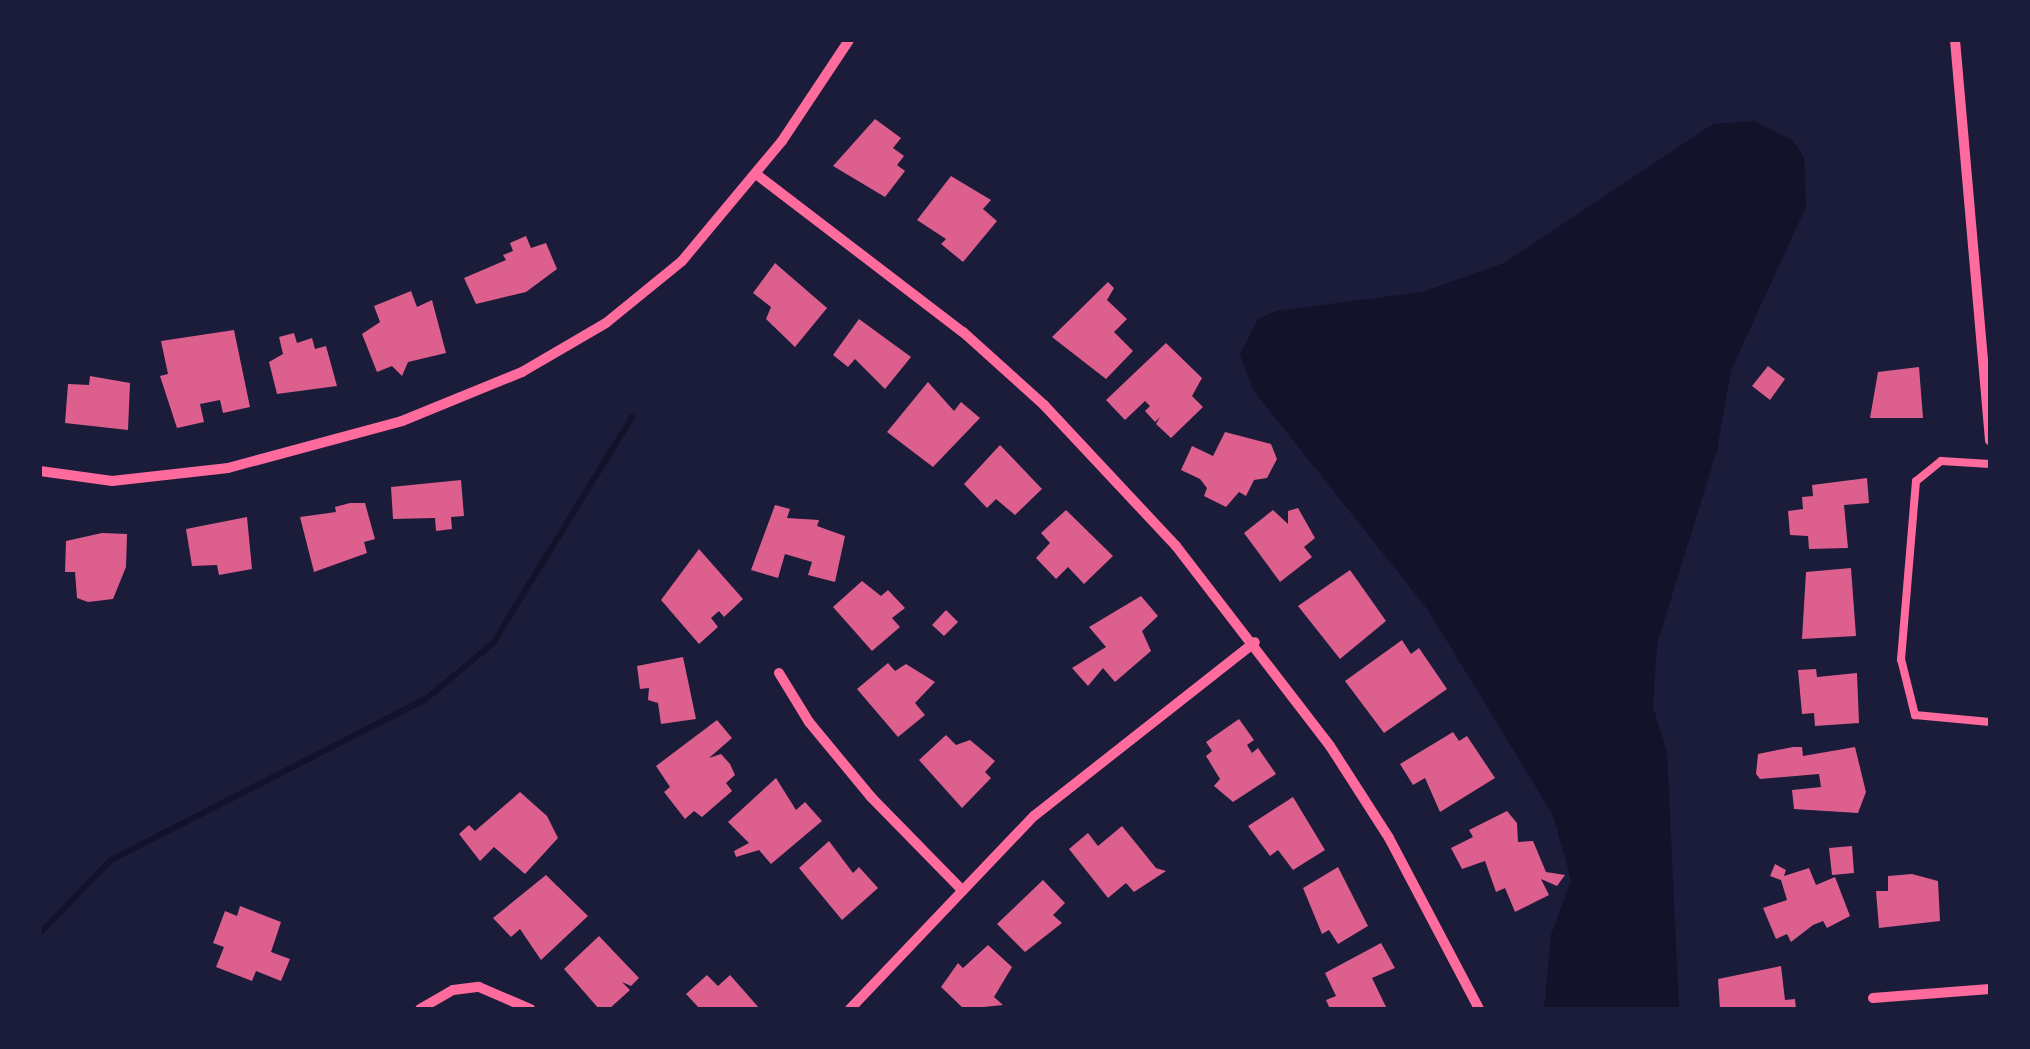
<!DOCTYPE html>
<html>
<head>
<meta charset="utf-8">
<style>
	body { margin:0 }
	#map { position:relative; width:2030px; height:1049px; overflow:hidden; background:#1b1b3a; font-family:"Open Sans",sans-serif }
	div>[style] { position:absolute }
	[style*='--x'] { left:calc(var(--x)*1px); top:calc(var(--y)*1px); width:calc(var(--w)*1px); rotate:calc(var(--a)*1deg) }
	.water>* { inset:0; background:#12122b }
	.stream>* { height:6px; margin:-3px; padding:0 3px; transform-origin:3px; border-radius:3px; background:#12122b }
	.building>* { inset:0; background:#dd5f8e }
	.service>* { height:8px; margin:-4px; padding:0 4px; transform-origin:4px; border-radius:4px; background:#ff6b9d }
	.minor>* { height:10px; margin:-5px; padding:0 5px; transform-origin:5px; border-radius:5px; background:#ff6b9d }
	span { translate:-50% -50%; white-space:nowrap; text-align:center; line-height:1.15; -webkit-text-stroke:8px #1b1b3a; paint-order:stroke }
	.frame { position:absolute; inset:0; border:42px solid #1b1b3a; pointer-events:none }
</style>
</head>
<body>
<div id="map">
	<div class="water">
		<div style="clip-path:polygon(1754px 121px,1792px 140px,1804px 157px,1806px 207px,1731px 370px,1717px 450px,1657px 644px,1653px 707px,1667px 752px,1679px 1009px,1544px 1009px,1551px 935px,1571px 880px,1553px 815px,1428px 610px,1253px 390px,1240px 354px,1258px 319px,1276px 311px,1422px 292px,1504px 263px,1713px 124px)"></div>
	</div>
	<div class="stream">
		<div style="--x:40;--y:933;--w:102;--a:-45.8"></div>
		<div style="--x:111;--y:860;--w:354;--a:-27.1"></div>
		<div style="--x:426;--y:699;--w:87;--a:-39.9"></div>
		<div style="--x:493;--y:643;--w:265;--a:-58.4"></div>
	</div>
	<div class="building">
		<div style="clip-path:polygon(875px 119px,901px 138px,893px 148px,904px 156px,897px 165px,905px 171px,885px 197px,833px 166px)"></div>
		<div style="clip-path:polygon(951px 176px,991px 200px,983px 209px,997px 221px,963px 262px,941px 244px,946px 239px,917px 220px)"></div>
		<div style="clip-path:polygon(526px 236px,531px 248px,546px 243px,557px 269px,526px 292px,476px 304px,464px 278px,506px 260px,503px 255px,513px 251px,510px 243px)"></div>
		<div style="clip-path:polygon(775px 263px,827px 308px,795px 347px,766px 319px,771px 307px,753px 293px)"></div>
		<div style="clip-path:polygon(1108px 282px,1114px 288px,1107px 300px,1127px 319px,1114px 332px,1133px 351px,1106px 379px,1052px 337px)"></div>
		<div style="clip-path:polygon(411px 291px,417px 307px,432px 300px,446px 353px,408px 362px,402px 376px,392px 366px,377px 372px,362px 334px,380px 322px,374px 306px)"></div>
		<div style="clip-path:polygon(859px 319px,911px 357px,885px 389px,855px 359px,848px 367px,833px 355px)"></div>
		<div style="clip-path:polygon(234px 330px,250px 407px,223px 413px,220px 400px,200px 404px,204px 422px,177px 428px,160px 376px,168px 374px,161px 341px)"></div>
		<div style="clip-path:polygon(294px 333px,297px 343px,312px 338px,315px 349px,326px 346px,337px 386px,277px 394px,269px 362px,283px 354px,279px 337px)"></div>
		<div style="clip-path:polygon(1166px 343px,1202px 378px,1192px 396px,1203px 407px,1171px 438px,1156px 424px,1160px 417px,1155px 422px,1145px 411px,1150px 406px,1145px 401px,1125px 420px,1106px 400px)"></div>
		<div style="clip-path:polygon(1768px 366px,1785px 379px,1770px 400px,1752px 386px)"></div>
		<div style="clip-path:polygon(1919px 367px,1923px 418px,1870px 418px,1878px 372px)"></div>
		<div style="clip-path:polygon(90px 376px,130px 383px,128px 430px,65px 423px,68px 384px,89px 385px)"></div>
		<div style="clip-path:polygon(928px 382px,954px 411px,961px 402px,980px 418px,933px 467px,887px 432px)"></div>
		<div style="clip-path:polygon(1225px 432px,1271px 444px,1277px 459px,1267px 478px,1254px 480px,1246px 496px,1239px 492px,1226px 507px,1204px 496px,1207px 488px,1200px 479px,1181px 470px,1192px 446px,1213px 456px)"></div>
		<div style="clip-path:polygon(1000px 445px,1042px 489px,1015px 515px,996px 499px,987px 508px,964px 484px)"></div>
		<div style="clip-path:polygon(1867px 478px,1869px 503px,1844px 505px,1848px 548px,1809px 549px,1808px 536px,1790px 535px,1788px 511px,1803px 509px,1802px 497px,1813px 496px,1812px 485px)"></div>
		<div style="clip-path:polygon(461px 480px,464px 516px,451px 517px,452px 529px,436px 531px,435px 518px,393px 519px,391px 487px)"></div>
		<div style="clip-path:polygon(350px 503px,365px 503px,375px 539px,364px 542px,367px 553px,314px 572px,300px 517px,336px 512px,335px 507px)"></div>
		<div style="clip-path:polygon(775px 505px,790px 509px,787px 518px,819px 520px,817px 526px,845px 536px,835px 582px,808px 575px,812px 562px,785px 554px,778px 578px,751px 570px)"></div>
		<div style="clip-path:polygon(1298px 508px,1315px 538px,1304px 547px,1312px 557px,1280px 582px,1244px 533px,1273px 510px,1288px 524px,1288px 511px)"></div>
		<div style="clip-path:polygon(1066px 510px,1113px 556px,1084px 584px,1068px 567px,1056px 579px,1036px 558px,1050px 543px,1041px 533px)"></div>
		<div style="clip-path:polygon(247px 517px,252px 569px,219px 575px,217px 565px,192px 566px,186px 529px)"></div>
		<div style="clip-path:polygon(102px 533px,127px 534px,126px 567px,113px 599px,88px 602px,77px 598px,75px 572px,65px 572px,66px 541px)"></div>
		<div style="clip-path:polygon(699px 549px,743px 599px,724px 617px,719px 611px,711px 618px,718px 627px,699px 644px,661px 600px)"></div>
		<div style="clip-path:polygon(1851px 568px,1856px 636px,1802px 639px,1806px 572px)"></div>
		<div style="clip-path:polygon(1350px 570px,1386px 621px,1340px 659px,1298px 606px)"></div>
		<div style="clip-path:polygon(862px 581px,881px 596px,888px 590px,905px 608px,892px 618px,900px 627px,872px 651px,833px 607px)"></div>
		<div style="clip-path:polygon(1141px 596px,1158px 616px,1142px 631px,1151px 651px,1115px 682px,1103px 668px,1088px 686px,1072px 668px,1106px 647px,1089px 627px)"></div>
		<div style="clip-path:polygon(946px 610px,958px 622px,944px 636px,932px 625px)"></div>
		<div style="clip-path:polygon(1402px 640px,1411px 654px,1419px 648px,1447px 689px,1384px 733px,1345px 681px)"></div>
		<div style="clip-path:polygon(683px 657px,696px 719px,661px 724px,658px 703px,648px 700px,649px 688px,640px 689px,637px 666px)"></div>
		<div style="clip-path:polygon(888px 663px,895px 671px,906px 664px,935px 682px,915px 703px,925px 715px,898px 737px,857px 689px)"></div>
		<div style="clip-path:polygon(1816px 669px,1817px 677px,1857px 673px,1859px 723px,1815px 726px,1814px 713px,1802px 714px,1798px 670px)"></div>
		<div style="clip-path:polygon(1239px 719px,1254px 740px,1247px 745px,1252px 753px,1258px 748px,1276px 774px,1233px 802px,1214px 786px,1220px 779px,1206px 756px,1212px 751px,1206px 742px)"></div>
		<div style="clip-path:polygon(717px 720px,732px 738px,709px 758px,721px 754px,730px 764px,735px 775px,726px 783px,732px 791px,702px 817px,694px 811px,685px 819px,664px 792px,670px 787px,656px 766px)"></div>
		<div style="clip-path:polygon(1453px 732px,1459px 741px,1467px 736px,1495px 778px,1440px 812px,1425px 778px,1413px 785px,1400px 764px)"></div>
		<div style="clip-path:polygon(946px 735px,956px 745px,970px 740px,995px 761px,985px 772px,991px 778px,962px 808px,919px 760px)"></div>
		<div style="clip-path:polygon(1793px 747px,1802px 747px,1803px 756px,1855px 747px,1866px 792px,1858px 813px,1794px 809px,1792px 790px,1821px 787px,1819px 774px,1760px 779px,1756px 774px,1758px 754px)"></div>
		<div style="clip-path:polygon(776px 778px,796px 810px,805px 802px,822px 821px,771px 864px,759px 850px,736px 857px,734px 851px,749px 843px,728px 822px)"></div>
		<div style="clip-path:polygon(520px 792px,547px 816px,558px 838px,525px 874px,494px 847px,480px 861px,459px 834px,469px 825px,475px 831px)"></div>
		<div style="clip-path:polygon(1293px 797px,1325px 850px,1293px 870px,1278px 850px,1270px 856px,1248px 826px)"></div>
		<div style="clip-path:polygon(1507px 811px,1517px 823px,1518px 842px,1533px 841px,1546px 872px,1565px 875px,1557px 886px,1541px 879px,1549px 895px,1515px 912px,1505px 888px,1496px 892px,1485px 861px,1462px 869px,1451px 848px,1473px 837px,1469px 830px)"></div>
		<div style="clip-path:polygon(1122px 826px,1156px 868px,1166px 871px,1134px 892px,1126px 883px,1108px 898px,1069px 849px,1088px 833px,1098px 846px)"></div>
		<div style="clip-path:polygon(829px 841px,853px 873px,859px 867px,878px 888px,842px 920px,799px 868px)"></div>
		<div style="clip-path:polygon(1852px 846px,1854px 873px,1832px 875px,1829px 848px)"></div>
		<div style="clip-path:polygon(1775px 864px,1786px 870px,1784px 876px,1809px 868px,1816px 885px,1835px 877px,1850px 916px,1827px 928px,1823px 921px,1813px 925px,1791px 942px,1787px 934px,1776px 939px,1763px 908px,1787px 900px,1781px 880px,1770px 876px)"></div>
		<div style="clip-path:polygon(1338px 867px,1368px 926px,1338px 944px,1329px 930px,1322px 934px,1303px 888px)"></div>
		<div style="clip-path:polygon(1912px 874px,1938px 881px,1940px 921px,1879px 928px,1876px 891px,1888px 891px,1888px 876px)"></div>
		<div style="clip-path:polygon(546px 875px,588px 916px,541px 960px,520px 929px,511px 937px,493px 918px)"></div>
		<div style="clip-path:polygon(1043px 880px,1065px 903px,1053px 915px,1062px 923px,1025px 952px,997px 924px)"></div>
		<div style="clip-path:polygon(240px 906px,281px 922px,271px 952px,290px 959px,281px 981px,256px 971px,252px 981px,216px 967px,224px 947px,213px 943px,225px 911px,237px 916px)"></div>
		<div style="clip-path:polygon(599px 936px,639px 978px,631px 986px,622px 982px,630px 990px,609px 1009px,599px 1009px,564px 969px)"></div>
		<div style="clip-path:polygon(1381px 943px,1395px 968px,1372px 978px,1387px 1009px,1330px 1009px,1326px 1000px,1336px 996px,1325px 973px)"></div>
		<div style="clip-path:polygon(988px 945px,1012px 967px,994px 997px,1003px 1005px,964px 1009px,941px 987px,958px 963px,963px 968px)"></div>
		<div style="clip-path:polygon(1781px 966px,1785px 1000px,1795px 999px,1796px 1009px,1720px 1009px,1718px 979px)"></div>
		<div style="clip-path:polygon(707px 975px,718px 986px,730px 975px,760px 1009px,700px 1009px,686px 994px)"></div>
	</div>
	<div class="service">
		<div style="--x:1990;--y:464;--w:49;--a:-176.5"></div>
		<div style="--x:1941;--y:461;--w:32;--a:141"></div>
		<div style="--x:1916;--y:481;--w:179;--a:94.8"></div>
		<div style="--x:1901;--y:659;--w:58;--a:76"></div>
		<div style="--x:1915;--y:715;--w:75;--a:5.3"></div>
	</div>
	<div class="minor">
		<div style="--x:1955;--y:40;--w:402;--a:85"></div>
		<div style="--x:756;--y:174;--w:260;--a:37.4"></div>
		<div style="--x:963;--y:332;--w:109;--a:42"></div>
		<div style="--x:1044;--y:405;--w:193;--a:46.9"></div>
		<div style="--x:1176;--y:546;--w:252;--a:52.4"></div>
		<div style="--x:1330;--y:746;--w:109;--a:57.3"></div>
		<div style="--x:1389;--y:838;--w:193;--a:62.2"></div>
		<div style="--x:40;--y:471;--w:73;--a:7.9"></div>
		<div style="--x:112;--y:481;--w:117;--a:-6.4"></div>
		<div style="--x:228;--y:468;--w:180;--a:-15.1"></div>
		<div style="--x:402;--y:421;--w:130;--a:-22.2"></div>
		<div style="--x:522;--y:372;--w:97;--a:-30.3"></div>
		<div style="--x:606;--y:323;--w:98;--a:-39.2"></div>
		<div style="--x:682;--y:261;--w:156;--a:-50.2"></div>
		<div style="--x:782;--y:141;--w:121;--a:-56.4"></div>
		<div style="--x:779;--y:673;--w:57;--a:58.5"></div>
		<div style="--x:809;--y:722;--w:97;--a:50.4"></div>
		<div style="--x:871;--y:797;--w:129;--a:45.6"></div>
		<div style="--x:1873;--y:998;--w:117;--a:-4.4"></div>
		<div style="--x:420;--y:1009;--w:38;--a:-30"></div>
		<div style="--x:453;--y:990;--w:26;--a:-7"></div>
		<div style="--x:479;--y:987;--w:56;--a:23.3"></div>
		<div style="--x:850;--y:1009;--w:267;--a:-46.4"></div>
		<div style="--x:1034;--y:816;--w:281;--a:-38.2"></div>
	</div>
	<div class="frame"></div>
</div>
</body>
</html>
